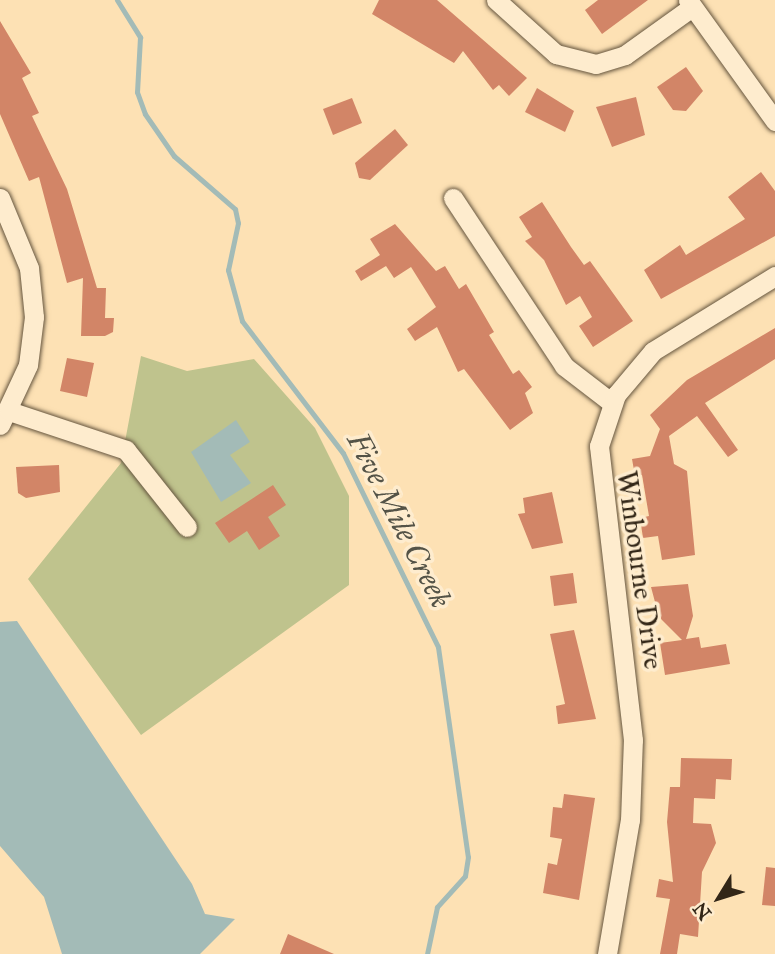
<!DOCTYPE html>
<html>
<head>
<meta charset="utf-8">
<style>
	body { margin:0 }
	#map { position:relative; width:775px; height:954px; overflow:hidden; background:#fde1b4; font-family:"IM FELL Great Primer",serif }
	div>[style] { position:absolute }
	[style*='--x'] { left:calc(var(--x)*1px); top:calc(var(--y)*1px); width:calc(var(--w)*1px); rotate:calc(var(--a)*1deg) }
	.green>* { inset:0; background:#bfc38d }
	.water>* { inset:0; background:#a3bbb7 }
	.stream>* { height:5px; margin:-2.5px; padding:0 2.5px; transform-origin:2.5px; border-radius:2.5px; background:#a3bbb7 }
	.building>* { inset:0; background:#d28567 }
	.roads { filter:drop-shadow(0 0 2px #65553e) drop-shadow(0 0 2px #65553e) }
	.minor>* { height:19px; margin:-9.5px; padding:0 9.5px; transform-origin:9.5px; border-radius:9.5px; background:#feecce }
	span { translate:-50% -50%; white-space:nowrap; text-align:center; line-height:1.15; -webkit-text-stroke:7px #feecce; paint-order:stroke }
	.street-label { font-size:28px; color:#322617 }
	.water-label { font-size:30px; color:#545347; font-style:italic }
	.north { position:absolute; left:684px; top:863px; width:70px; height:70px; -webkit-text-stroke:5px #feecce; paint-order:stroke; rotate:232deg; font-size:19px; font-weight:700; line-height:28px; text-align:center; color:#322617 }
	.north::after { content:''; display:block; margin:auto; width:24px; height:32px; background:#322617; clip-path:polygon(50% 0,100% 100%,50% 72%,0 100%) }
</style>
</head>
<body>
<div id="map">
	<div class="green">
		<div style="clip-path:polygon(141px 356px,187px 371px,254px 359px,315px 428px,349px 496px,349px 585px,141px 735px,28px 579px,121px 463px)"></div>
	</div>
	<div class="water">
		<div style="clip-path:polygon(236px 420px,250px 442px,230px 455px,251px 483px,221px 502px,191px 452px)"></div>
		<div style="clip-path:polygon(17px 621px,192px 884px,205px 914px,235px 919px,200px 954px,62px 954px,44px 897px,0 846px,0 622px)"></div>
	</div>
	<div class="stream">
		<div style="--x:117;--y:0;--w:44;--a:58.1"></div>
		<div style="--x:140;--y:37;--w:55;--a:93.1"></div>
		<div style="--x:137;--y:92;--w:23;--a:70"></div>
		<div style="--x:145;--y:114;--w:51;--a:55.4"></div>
		<div style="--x:174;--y:156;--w:81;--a:41"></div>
		<div style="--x:235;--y:209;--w:14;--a:78"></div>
		<div style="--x:238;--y:223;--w:48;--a:102"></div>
		<div style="--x:228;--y:270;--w:53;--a:74.6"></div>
		<div style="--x:242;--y:321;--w:166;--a:52.6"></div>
		<div style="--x:343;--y:453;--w:216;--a:63.9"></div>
		<div style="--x:438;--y:647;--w:212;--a:81.9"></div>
		<div style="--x:468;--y:857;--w:19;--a:99"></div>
		<div style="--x:465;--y:876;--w:42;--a:132.1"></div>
		<div style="--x:437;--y:907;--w:48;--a:102"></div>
	</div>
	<div class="building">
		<div style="clip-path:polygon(379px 0,437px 0,527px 78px,509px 96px,499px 85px,493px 90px,463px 51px,454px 63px,372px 14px)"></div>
		<div style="clip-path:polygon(598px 0,648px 0,602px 34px,585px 10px)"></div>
		<div style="clip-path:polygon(0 21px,31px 73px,22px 78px,39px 113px,32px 116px,67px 189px,97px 288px,106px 288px,105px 318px,114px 318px,113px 332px,105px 336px,81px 336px,83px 278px,67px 283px,39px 177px,29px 181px,0 114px)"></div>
		<div style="clip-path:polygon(686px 67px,703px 91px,686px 111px,673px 110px,657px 87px)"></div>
		<div style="clip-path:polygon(537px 88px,574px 111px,565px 132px,525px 112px)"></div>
		<div style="clip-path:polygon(636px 97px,645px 135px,612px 147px,596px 107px)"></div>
		<div style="clip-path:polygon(352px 98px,362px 123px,333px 135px,323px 109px)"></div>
		<div style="clip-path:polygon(395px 129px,408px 145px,370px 180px,359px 178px,355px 163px)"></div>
		<div style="clip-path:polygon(761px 172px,775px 191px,775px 236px,661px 299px,644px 270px,680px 245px,686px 255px,745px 219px,728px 197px)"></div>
		<div style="clip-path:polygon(542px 202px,571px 247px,584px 265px,590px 261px,633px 321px,593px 347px,579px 326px,592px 317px,580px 296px,566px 305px,544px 260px,525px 241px,532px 237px,519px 217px)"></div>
		<div style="clip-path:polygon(395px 224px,436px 271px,445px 266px,459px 289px,466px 284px,494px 332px,489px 335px,513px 374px,519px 370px,532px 387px,525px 393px,533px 413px,510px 430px,464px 369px,458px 372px,437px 327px,415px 341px,407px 329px,436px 307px,411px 267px,394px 278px,386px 266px,361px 281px,355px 271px,380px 255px,370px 239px)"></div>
		<div style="clip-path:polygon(775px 328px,775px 359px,705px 403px,738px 450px,728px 457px,697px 416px,669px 436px,674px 464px,687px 471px,695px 555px,662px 560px,658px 536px,643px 538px,640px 518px,649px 516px,642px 475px,635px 476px,632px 459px,650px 456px,660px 429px,650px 415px,687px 380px)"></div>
		<div style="clip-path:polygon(67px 358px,94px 363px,87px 397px,60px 391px)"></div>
		<div style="clip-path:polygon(59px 465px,60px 492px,26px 498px,18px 493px,16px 467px)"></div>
		<div style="clip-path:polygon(273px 485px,286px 505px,268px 517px,280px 536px,259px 550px,247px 531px,229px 543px,215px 523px)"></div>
		<div style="clip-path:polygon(552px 492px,563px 543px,532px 549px,518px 514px,525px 513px,523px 498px)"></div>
		<div style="clip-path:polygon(573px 573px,577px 603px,554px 606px,550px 576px)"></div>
		<div style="clip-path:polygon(688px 584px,693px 616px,686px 639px,699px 637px,701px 648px,726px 644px,730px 664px,665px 675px,660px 643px,682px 640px,659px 617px,651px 587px)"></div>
		<div style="clip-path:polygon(574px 630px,596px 719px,558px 724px,556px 706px,565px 704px,550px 634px)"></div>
		<div style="clip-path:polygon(681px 758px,732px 759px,731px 780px,716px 779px,715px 799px,694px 798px,693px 823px,711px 824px,716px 843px,702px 872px,698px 937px,680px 934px,677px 954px,660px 954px,670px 899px,656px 897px,659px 879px,673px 882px,667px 822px,670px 787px,680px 787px)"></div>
		<div style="clip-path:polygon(564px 794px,595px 798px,579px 900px,543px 893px,548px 863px,557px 865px,562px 839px,550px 837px,553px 807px,562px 808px)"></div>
		<div style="clip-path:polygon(766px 867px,775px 868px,775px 906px,762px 905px)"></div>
		<div style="clip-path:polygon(288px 934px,334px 954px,280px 954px)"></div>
	</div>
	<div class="roads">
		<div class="minor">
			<div style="--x:496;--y:0;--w:81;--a:42"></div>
			<div style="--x:556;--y:54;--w:41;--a:14"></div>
			<div style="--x:596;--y:64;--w:30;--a:-17"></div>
			<div style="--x:625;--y:55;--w:82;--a:-35.6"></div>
			<div style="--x:688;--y:0;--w:149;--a:54.3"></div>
			<div style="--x:0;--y:198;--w:76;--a:67.5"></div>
			<div style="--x:29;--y:268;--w:49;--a:84.2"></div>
			<div style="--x:34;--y:317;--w:48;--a:97.1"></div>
			<div style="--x:28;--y:365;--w:66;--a:115"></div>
			<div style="--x:453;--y:198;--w:201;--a:56.5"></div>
			<div style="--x:564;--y:366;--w:61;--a:37.6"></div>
			<div style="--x:9;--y:411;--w:123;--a:18.4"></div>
			<div style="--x:126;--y:450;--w:98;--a:51.6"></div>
			<div style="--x:607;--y:954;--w:136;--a:-80.3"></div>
			<div style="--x:630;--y:820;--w:80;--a:-87.9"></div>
			<div style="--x:633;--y:740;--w:296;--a:-96.6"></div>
			<div style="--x:599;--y:446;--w:54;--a:-71.6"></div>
			<div style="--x:616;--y:395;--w:57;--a:-49.9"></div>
			<div style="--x:653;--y:351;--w:143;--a:-31.6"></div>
		</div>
	</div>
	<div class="street-label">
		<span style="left:640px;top:570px;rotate:82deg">Winbourne Drive</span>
	</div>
	<div class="water-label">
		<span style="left:399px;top:520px;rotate:63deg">Five Mile Creek</span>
	</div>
	<div class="north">N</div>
</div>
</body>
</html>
